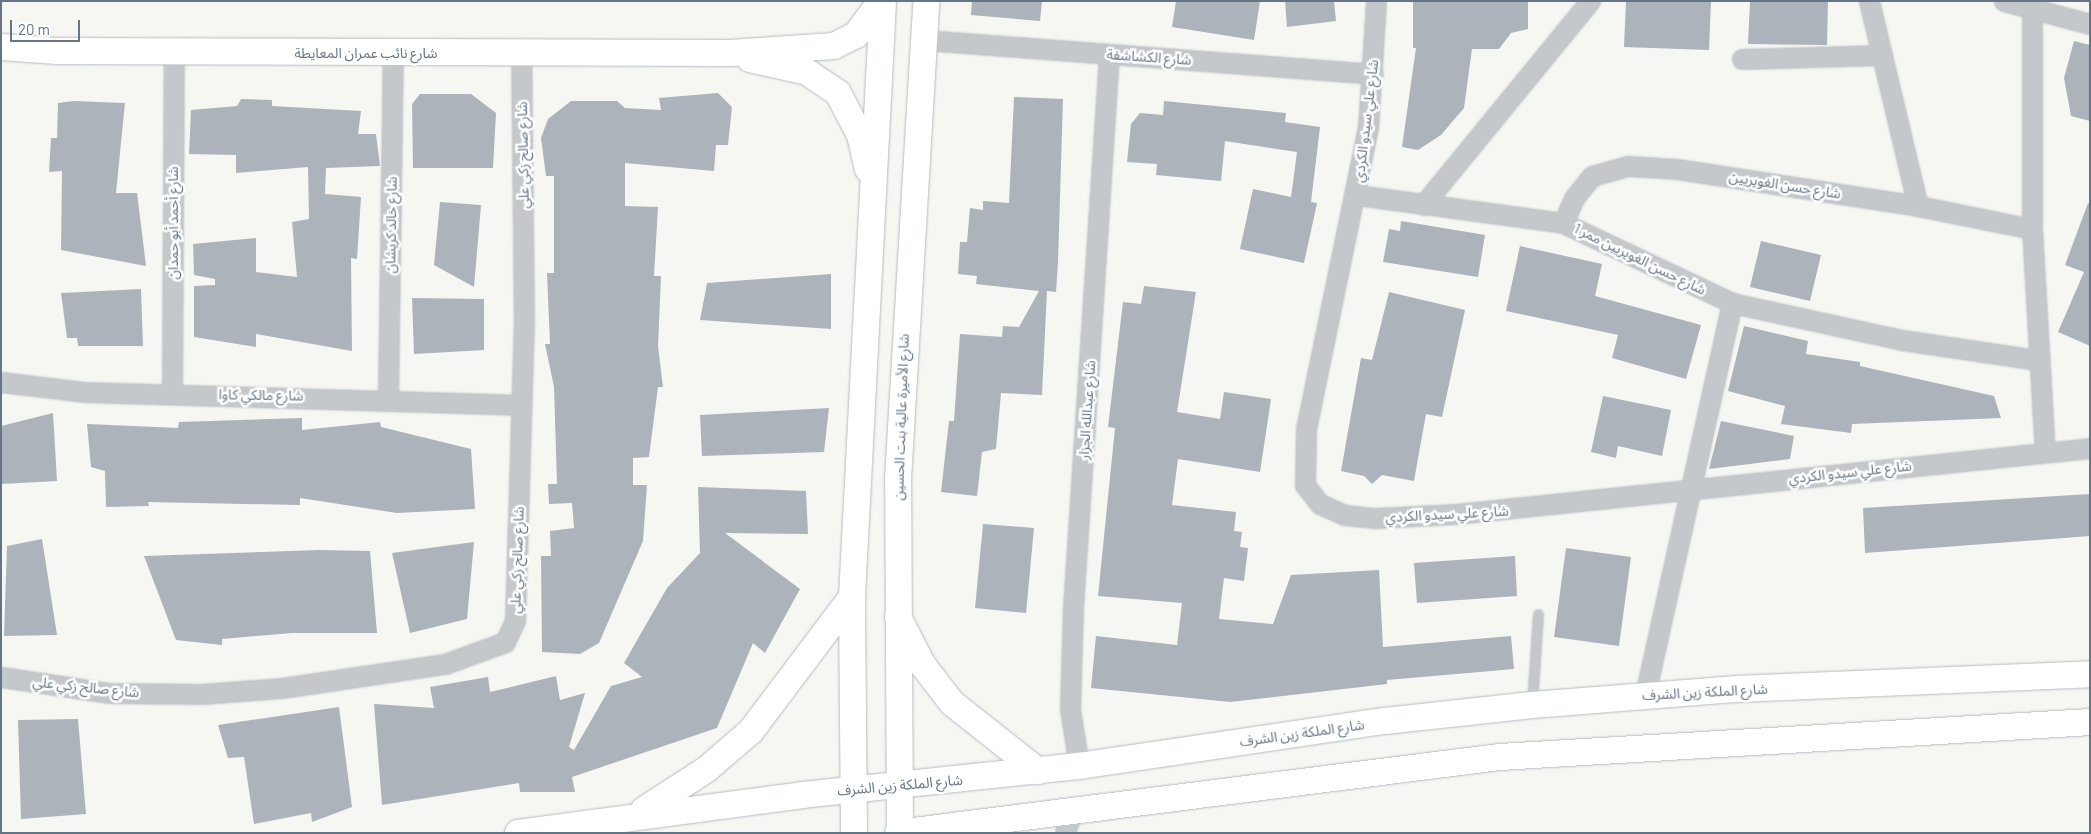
<!DOCTYPE html>
<html>
<head>
<meta charset="utf-8">
<style>
	body { margin:0 }
	#map { position:relative; width:2091px; height:834px; overflow:hidden; background:#f6f7f3; font-family:Barlow,"Noto Sans Arabic",sans-serif }
	div>[style] { position:absolute }
	[style*='--x'] { left:calc(var(--x)*1px); top:calc(var(--y)*1px); width:calc(var(--w)*1px); rotate:calc(var(--a)*1deg) }
	.building>* { inset:0; background:#acb3ba }
	.roads { filter:drop-shadow(0 0 1px #b6bbc0) drop-shadow(0 0 1px #b6bbc0) }
	.lane>* { height:9px; margin:-4.5px; padding:0 4.5px; transform-origin:4.5px; border-radius:4.5px; background:#c4c8cb }
	.street>* { height:19px; margin:-9.5px; padding:0 9.5px; transform-origin:9.5px; border-radius:9.5px; background:#c4c8cb }
	.secondary>* { height:26px; margin:-13px; padding:0 13px; transform-origin:13px; border-radius:13px; background:#fff }
	span { translate:-50% -50%; white-space:nowrap; text-align:center; line-height:1.15; -webkit-text-stroke:5px #fff; paint-order:stroke }
	.street-label { font-size:14px; color:#657585 }
	.frame { position:absolute; inset:0; border:2px solid #657585; pointer-events:none }
	.scale { position:absolute; left:10px; top:20px; width:70px; height:22px; box-sizing:border-box; border:2px solid #657585; border-top:0; padding-left:6px; font-size:15px; line-height:18px; white-space:nowrap; color:#657585; -webkit-text-stroke:4px #fff; paint-order:stroke }
</style>
</head>
<body>
<div id="map">
	<div class="building">
		<div style="clip-path:polygon(972px 1px,1042px 1px,1040px 21px,971px 15px)"></div>
		<div style="clip-path:polygon(1176px 1px,1260px 1px,1254px 40px,1172px 27px)"></div>
		<div style="clip-path:polygon(1285px 1px,1334px 1px,1336px 21px,1287px 27px)"></div>
		<div style="clip-path:polygon(1413px 1px,1528px 1px,1528px 29px,1511px 33px,1499px 49px,1472px 49px,1464px 108px,1441px 135px,1418px 150px,1402px 147px,1416px 48px,1413px 48px)"></div>
		<div style="clip-path:polygon(1626px 1px,1711px 1px,1709px 50px,1624px 47px)"></div>
		<div style="clip-path:polygon(1750px 1px,1828px 1px,1827px 45px,1748px 44px)"></div>
		<div style="clip-path:polygon(2074px 41px,2090px 45px,2090px 121px,2071px 116px,2064px 78px)"></div>
		<div style="clip-path:polygon(718px 93px,732px 107px,728px 145px,716px 145px,714px 171px,625px 163px,625px 206px,658px 207px,654px 276px,661px 276px,658px 346px,663px 387px,658px 387px,649px 457px,633px 458px,633px 485px,647px 485px,643px 541px,599px 643px,580px 654px,542px 652px,541px 556px,551px 556px,550px 531px,574px 528px,572px 503px,549px 504px,548px 484px,557px 484px,554px 387px,545px 344px,550px 344px,547px 273px,554px 273px,554px 176px,546px 176px,541px 138px,548px 119px,571px 101px,617px 101px,625px 108px,661px 110px,659px 98px)"></div>
		<div style="clip-path:polygon(420px 94px,471px 94px,496px 113px,493px 168px,413px 168px,412px 104px)"></div>
		<div style="clip-path:polygon(1014px 97px,1063px 99px,1058px 263px,1056px 292px,1047px 291px,1042px 395px,1001px 393px,996px 449px,982px 452px,977px 496px,941px 492px,949px 421px,954px 421px,960px 334px,1002px 337px,1003px 326px,1019px 327px,1039px 291px,976px 284px,977px 276px,958px 274px,960px 242px,967px 242px,970px 208px,983px 210px,983px 201px,1009px 203px)"></div>
		<div style="clip-path:polygon(241px 99px,272px 100px,272px 106px,361px 111px,358px 134px,376px 134px,380px 166px,326px 168px,325px 194px,361px 197px,357px 259px,351px 258px,352px 351px,256px 334px,256px 347px,194px 337px,194px 286px,215px 285px,215px 279px,194px 275px,193px 244px,256px 238px,256px 272px,297px 277px,292px 222px,309px 219px,308px 167px,236px 173px,236px 155px,189px 154px,191px 110px,237px 106px)"></div>
		<div style="clip-path:polygon(74px 101px,125px 103px,116px 193px,137px 193px,146px 266px,61px 250px,62px 171px,49px 172px,51px 138px,57px 138px,58px 103px)"></div>
		<div style="clip-path:polygon(1164px 101px,1286px 113px,1285px 122px,1320px 127px,1311px 202px,1317px 203px,1304px 263px,1240px 249px,1253px 189px,1291px 197px,1297px 152px,1225px 141px,1221px 181px,1156px 175px,1157px 164px,1127px 162px,1131px 124px,1140px 113px,1163px 115px)"></div>
		<div style="clip-path:polygon(440px 202px,481px 205px,474px 287px,434px 265px)"></div>
		<div style="clip-path:polygon(2088px 203px,2090px 204px,2090px 346px,2058px 332px,2084px 272px,2065px 265px)"></div>
		<div style="clip-path:polygon(1401px 221px,1485px 235px,1478px 277px,1383px 262px,1389px 229px,1400px 231px)"></div>
		<div style="clip-path:polygon(1761px 241px,1821px 255px,1810px 301px,1750px 287px)"></div>
		<div style="clip-path:polygon(1520px 246px,1602px 264px,1595px 296px,1701px 325px,1686px 379px,1612px 358px,1618px 335px,1506px 311px)"></div>
		<div style="clip-path:polygon(831px 274px,831px 329px,700px 320px,707px 283px)"></div>
		<div style="clip-path:polygon(1144px 286px,1196px 292px,1177px 412px,1220px 419px,1224px 392px,1271px 399px,1260px 472px,1178px 459px,1172px 505px,1236px 512px,1234px 531px,1242px 532px,1240px 547px,1248px 548px,1244px 581px,1224px 578px,1219px 619px,1273px 624px,1291px 575px,1379px 570px,1383px 647px,1511px 636px,1514px 669px,1387px 680px,1387px 684px,1230px 702px,1091px 688px,1096px 636px,1177px 645px,1182px 603px,1098px 596px,1115px 428px,1108px 427px,1123px 302px,1141px 304px)"></div>
		<div style="clip-path:polygon(141px 289px,143px 346px,78px 346px,77px 338px,67px 338px,61px 293px)"></div>
		<div style="clip-path:polygon(1389px 292px,1465px 310px,1442px 417px,1426px 414px,1414px 481px,1382px 475px,1372px 484px,1364px 476px,1341px 471px,1361px 358px,1372px 360px)"></div>
		<div style="clip-path:polygon(412px 298px,484px 299px,484px 350px,414px 354px)"></div>
		<div style="clip-path:polygon(1744px 326px,1808px 341px,1806px 354px,1860px 362px,1860px 366px,1994px 396px,2001px 418px,1852px 424px,1851px 433px,1781px 424px,1785px 406px,1728px 391px)"></div>
		<div style="clip-path:polygon(1603px 396px,1671px 410px,1662px 456px,1618px 446px,1616px 458px,1591px 452px)"></div>
		<div style="clip-path:polygon(829px 408px,824px 452px,702px 456px,700px 415px)"></div>
		<div style="clip-path:polygon(53px 413px,57px 481px,1px 484px,1px 426px)"></div>
		<div style="clip-path:polygon(302px 418px,302px 430px,380px 422px,381px 427px,471px 449px,475px 509px,397px 513px,300px 498px,300px 505px,148px 502px,149px 506px,106px 507px,105px 471px,91px 467px,87px 424px,178px 428px,179px 422px)"></div>
		<div style="clip-path:polygon(1721px 421px,1794px 436px,1790px 459px,1709px 469px)"></div>
		<div style="clip-path:polygon(698px 487px,806px 491px,808px 534px,725px 533px,800px 589px,765px 653px,753px 643px,717px 728px,572px 777px,575px 792px,520px 792px,519px 783px,382px 805px,374px 704px,434px 708px,430px 687px,488px 677px,490px 692px,556px 676px,560px 700px,585px 693px,569px 747px,574px 750px,611px 686px,642px 677px,624px 663px,667px 588px,700px 553px)"></div>
		<div style="clip-path:polygon(2090px 494px,2090px 536px,1865px 553px,1863px 508px)"></div>
		<div style="clip-path:polygon(983px 524px,1034px 528px,1026px 613px,975px 608px)"></div>
		<div style="clip-path:polygon(42px 539px,57px 635px,4px 636px,7px 546px)"></div>
		<div style="clip-path:polygon(474px 542px,467px 619px,410px 633px,392px 553px)"></div>
		<div style="clip-path:polygon(1566px 548px,1631px 557px,1619px 646px,1554px 637px)"></div>
		<div style="clip-path:polygon(319px 550px,370px 551px,377px 633px,292px 633px,222px 639px,222px 645px,176px 640px,144px 556px)"></div>
		<div style="clip-path:polygon(1515px 556px,1517px 596px,1417px 603px,1414px 563px)"></div>
		<div style="clip-path:polygon(339px 707px,352px 807px,312px 822px,311px 813px,254px 824px,244px 757px,228px 758px,218px 725px)"></div>
		<div style="clip-path:polygon(78px 719px,86px 814px,21px 819px,18px 720px)"></div>
	</div>
	<div class="roads">
		<div class="lane">
			<div style="--x:1532;--y:704;--w:90;--a:-86.2"></div>
		</div>
		<div class="street">
			<div style="--x:1376;--y:1;--w:126;--a:93.6"></div>
			<div style="--x:1368;--y:127;--w:307;--a:101.6"></div>
			<div style="--x:1306;--y:428;--w:57;--a:91"></div>
			<div style="--x:1305;--y:485;--w:24;--a:52"></div>
			<div style="--x:1320;--y:504;--w:27;--a:24"></div>
			<div style="--x:1345;--y:515;--w:30;--a:6"></div>
			<div style="--x:1375;--y:518;--w:81;--a:-2.8"></div>
			<div style="--x:1456;--y:514;--w:637;--a:-5.94"></div>
			<div style="--x:1869;--y:1;--w:211;--a:76.6"></div>
			<div style="--x:2004;--y:1;--w:89;--a:15"></div>
			<div style="--x:2032;--y:1;--w:228;--a:90"></div>
			<div style="--x:2032;--y:229;--w:223;--a:86.7"></div>
			<div style="--x:924;--y:40;--w:450;--a:4.3"></div>
			<div style="--x:1742;--y:59;--w:140;--a:-1.6"></div>
			<div style="--x:1357;--y:195;--w:208;--a:7.7"></div>
			<div style="--x:1563;--y:223;--w:187;--a:25.3"></div>
			<div style="--x:1732;--y:303;--w:174;--a:12.3"></div>
			<div style="--x:1902;--y:340;--w:136;--a:8.4"></div>
			<div style="--x:1423;--y:205;--w:264;--a:-50.7"></div>
			<div style="--x:1563;--y:223;--w:27;--a:-66"></div>
			<div style="--x:1574;--y:198;--w:28;--a:-51"></div>
			<div style="--x:1592;--y:176;--w:37;--a:-16"></div>
			<div style="--x:1628;--y:166;--w:49;--a:3.5"></div>
			<div style="--x:1677;--y:169;--w:244;--a:8.7"></div>
			<div style="--x:1918;--y:206;--w:116;--a:11.4"></div>
			<div style="--x:1;--y:382;--w:85;--a:6.8"></div>
			<div style="--x:85;--y:392;--w:436;--a:1.7"></div>
			<div style="--x:172;--y:394;--w:342;--a:-89.7"></div>
			<div style="--x:388;--y:398;--w:346;--a:-89.2"></div>
			<div style="--x:1;--y:677;--w:110;--a:8.4"></div>
			<div style="--x:110;--y:693;--w:92;--a:0.6"></div>
			<div style="--x:202;--y:694;--w:80;--a:-4.3"></div>
			<div style="--x:282;--y:688;--w:165;--a:-8.4"></div>
			<div style="--x:445;--y:664;--w:64;--a:-20.1"></div>
			<div style="--x:505;--y:642;--w:23;--a:-65"></div>
			<div style="--x:515;--y:621;--w:296;--a:-88.3"></div>
			<div style="--x:524;--y:325;--w:271;--a:-90.6"></div>
			<div style="--x:1645;--y:695;--w:402;--a:-77.5"></div>
			<div style="--x:1079;--y:766;--w:58;--a:-99"></div>
			<div style="--x:1070;--y:709;--w:101;--a:-88.3"></div>
			<div style="--x:1073;--y:608;--w:555;--a:-86.28"></div>
			<div style="--x:1065;--y:833;--w:25;--a:-72"></div>
		</div>
		<div class="secondary">
			<div style="--x:1;--y:47;--w:56;--a:4.1"></div>
			<div style="--x:57;--y:51;--w:673;--a:0.17"></div>
			<div style="--x:730;--y:53;--w:104;--a:-3.9"></div>
			<div style="--x:834;--y:46;--w:25;--a:-27"></div>
			<div style="--x:856;--y:35;--w:42;--a:-53.7"></div>
			<div style="--x:750;--y:59;--w:58;--a:12.8"></div>
			<div style="--x:807;--y:72;--w:37;--a:34"></div>
			<div style="--x:838;--y:93;--w:47;--a:62.4"></div>
			<div style="--x:860;--y:135;--w:35;--a:77"></div>
			<div style="--x:898;--y:617;--w:53;--a:62.9"></div>
			<div style="--x:922;--y:664;--w:49;--a:52.4"></div>
			<div style="--x:952;--y:703;--w:110;--a:38.3"></div>
			<div style="--x:644;--y:810;--w:75;--a:-33.1"></div>
			<div style="--x:707;--y:769;--w:58;--a:-40.8"></div>
			<div style="--x:751;--y:731;--w:168;--a:-53"></div>
			<div style="--x:518;--y:833;--w:287;--a:-7.6"></div>
			<div style="--x:802;--y:795;--w:279;--a:-6"></div>
			<div style="--x:1079;--y:766;--w:309;--a:-8.4"></div>
			<div style="--x:1385;--y:721;--w:148;--a:-6.2"></div>
			<div style="--x:1532;--y:705;--w:206;--a:-4.5"></div>
			<div style="--x:1737;--y:689;--w:353;--a:-2.4"></div>
			<div style="--x:854;--y:833;--w:236;--a:-90.5"></div>
			<div style="--x:852;--y:597;--w:597;--a:-87.02"></div>
			<div style="--x:898;--y:833;--w:607;--a:-7.2"></div>
			<div style="--x:1500;--y:757;--w:591;--a:-3.39"></div>
			<div style="--x:900;--y:833;--w:354;--a:-90.3"></div>
			<div style="--x:898;--y:479;--w:479;--a:-86.6"></div>
		</div>
	</div>
	<div class="street-label">
		<span style="left:366px;top:53px">شارع نائب عمران المعايطة</span>
		<span style="left:1149px;top:57px;rotate:4deg">شارع الكشاشفة</span>
		<span style="left:1366px;top:121px;rotate:-83deg">شارع علي سيدو الكردي</span>
		<span style="left:523px;top:155px;rotate:-91deg">شارع صالح زكي علي</span>
		<span style="left:1785px;top:185px;rotate:9deg">شارع حسن الغويريين</span>
		<span style="left:173px;top:223px;rotate:-90deg">شارع أحمد أبو حمدان</span>
		<span style="left:391px;top:225px;rotate:-89deg">شارع خالد كريشان</span>
		<span style="left:1640px;top:259px;rotate:26deg">شارع حسن الغويريين ممر 1</span>
		<span style="left:261px;top:395px;rotate:1deg">شارع مالكي كاوا</span>
		<span style="left:1087px;top:410px;rotate:-86deg">شارع عبدالله الجزار</span>
		<span style="left:901px;top:417px;rotate:-88deg">شارع الأميرة عالية بنت الحسين</span>
		<span style="left:1850px;top:472px;rotate:-6deg">شارع علي سيدو الكردي</span>
		<span style="left:1447px;top:514px;rotate:-3deg">شارع علي سيدو الكردي</span>
		<span style="left:517px;top:560px;rotate:-88deg">شارع صالح زكي علي</span>
		<span style="left:86px;top:687px;rotate:6deg">شارع صالح زكي علي</span>
		<span style="left:1705px;top:692px;rotate:-3deg">شارع الملكة زين الشرف</span>
		<span style="left:1302px;top:733px;rotate:-8deg">شارع الملكة زين الشرف</span>
		<span style="left:900px;top:785px;rotate:-5deg">شارع الملكة زين الشرف</span>
	</div>
	<div class="frame"></div>
	<div class="scale">20 m</div>
</div>
</body>
</html>
